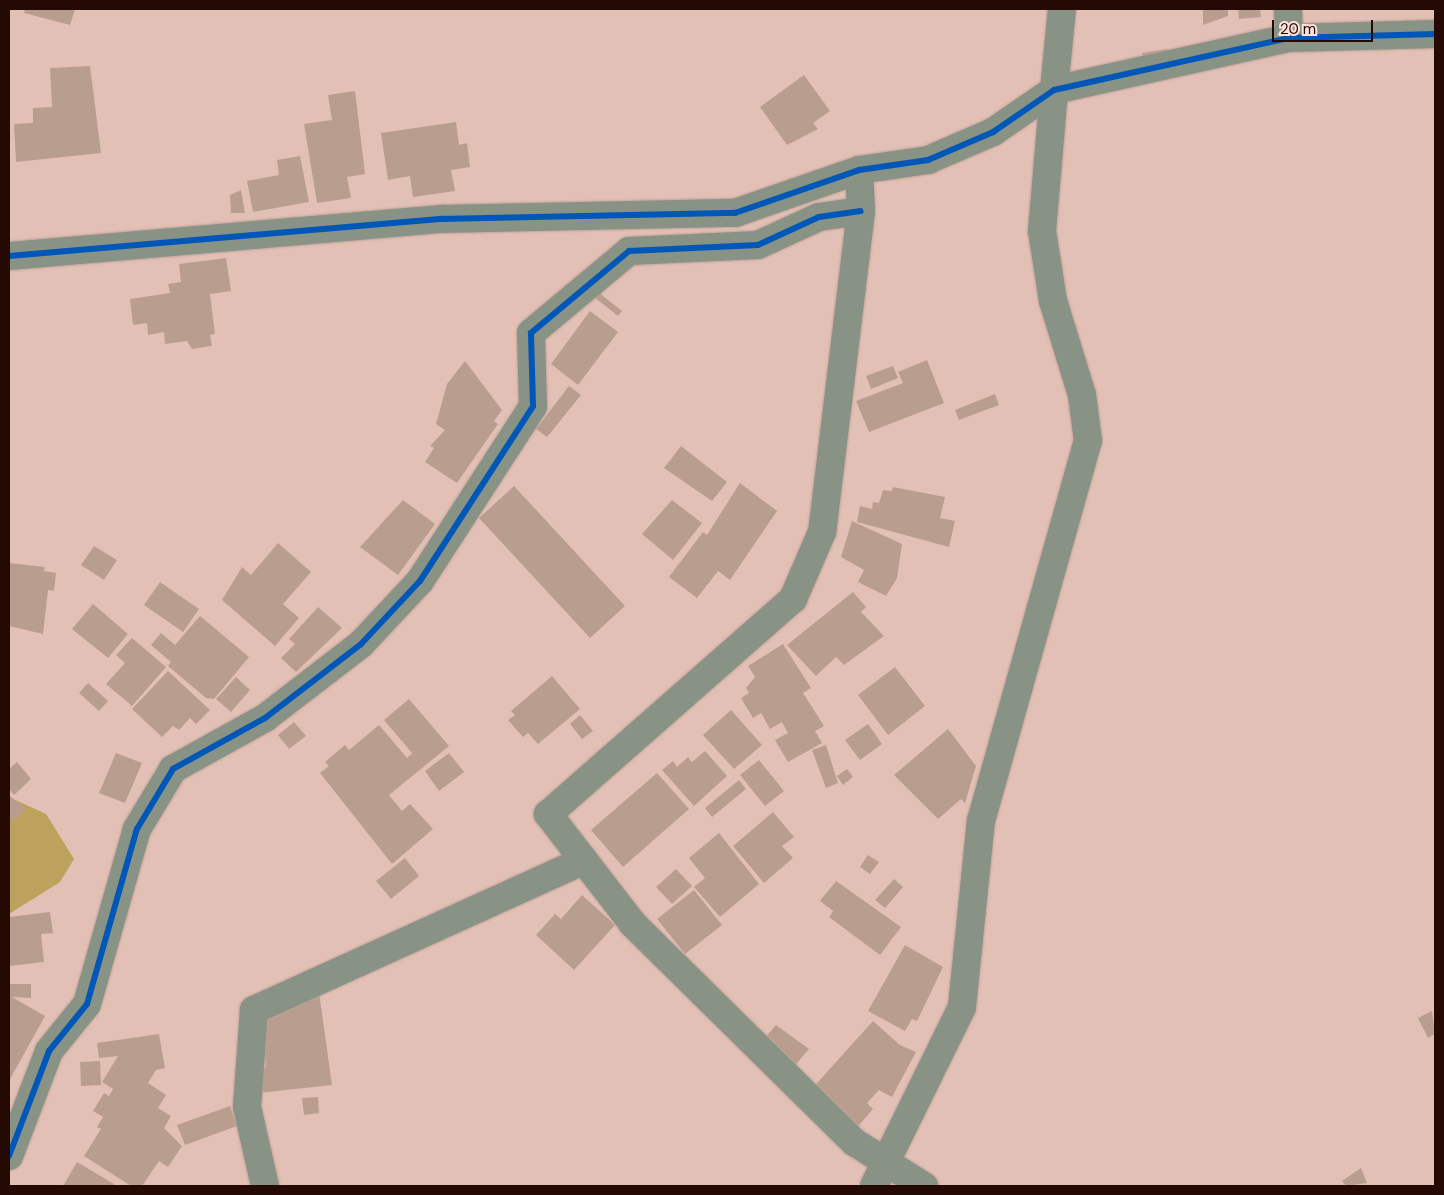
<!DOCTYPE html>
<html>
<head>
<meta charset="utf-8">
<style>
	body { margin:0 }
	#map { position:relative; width:1444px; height:1195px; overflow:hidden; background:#e3c0b5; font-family:"DM Sans",sans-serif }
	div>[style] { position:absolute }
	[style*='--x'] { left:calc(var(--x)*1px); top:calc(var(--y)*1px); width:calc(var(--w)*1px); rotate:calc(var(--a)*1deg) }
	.forest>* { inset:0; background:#bca25c }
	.building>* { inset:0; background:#b99e90 }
	.roads { filter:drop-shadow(0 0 1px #bea198) drop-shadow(0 0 1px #bea198) }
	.minor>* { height:28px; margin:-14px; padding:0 14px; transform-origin:14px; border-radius:14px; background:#889285 }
	.tertiary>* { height:28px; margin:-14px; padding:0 14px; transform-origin:14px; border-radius:14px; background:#889285 }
	.cycleway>* { height:6px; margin:-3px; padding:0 3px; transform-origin:3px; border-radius:3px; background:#0057b8 }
	span { translate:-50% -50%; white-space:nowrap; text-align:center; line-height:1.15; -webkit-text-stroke:5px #fbe2da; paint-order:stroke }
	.frame { position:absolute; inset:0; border:10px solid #250903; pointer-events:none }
	.scale { position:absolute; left:1272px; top:20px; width:101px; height:22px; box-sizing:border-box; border:2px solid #250903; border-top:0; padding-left:6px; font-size:15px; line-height:18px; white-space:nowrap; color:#250903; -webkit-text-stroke:4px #fbe2da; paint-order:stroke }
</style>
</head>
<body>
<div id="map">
	<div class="forest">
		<div style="clip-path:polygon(9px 797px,46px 814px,74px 859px,60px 882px,9px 914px)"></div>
	</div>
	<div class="building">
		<div style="clip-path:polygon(25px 9px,75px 9px,70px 25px,24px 13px)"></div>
		<div style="clip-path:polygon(1203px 9px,1228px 9px,1228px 16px,1203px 25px)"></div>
		<div style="clip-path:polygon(1238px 9px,1260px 9px,1261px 17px,1239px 19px)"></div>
		<div style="clip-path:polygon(1167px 49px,1168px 58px,1144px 62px,1142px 53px)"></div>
		<div style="clip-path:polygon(90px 66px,101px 153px,16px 162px,14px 124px,33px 123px,33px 108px,52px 107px,50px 68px)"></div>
		<div style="clip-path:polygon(804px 75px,830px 111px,813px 123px,818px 129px,787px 145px,760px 107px)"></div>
		<div style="clip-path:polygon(355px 91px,365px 174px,347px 177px,351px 198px,317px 203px,304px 124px,332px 120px,328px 95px)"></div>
		<div style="clip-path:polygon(456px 122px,459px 145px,467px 143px,470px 167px,451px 170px,455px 191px,413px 197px,410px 176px,388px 180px,381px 133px)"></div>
		<div style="clip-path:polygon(300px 156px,309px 202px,253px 212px,247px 181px,279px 175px,277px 160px)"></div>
		<div style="clip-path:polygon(241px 190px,245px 213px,231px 213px,230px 195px)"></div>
		<div style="clip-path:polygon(226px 258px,231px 291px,210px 294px,215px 334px,210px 335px,212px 346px,192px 349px,187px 341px,165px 344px,164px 332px,148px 335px,147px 323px,133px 325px,130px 299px,170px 293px,168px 284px,181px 282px,179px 264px)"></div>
		<div style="clip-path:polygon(598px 292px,622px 311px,618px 316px,594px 297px)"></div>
		<div style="clip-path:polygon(590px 311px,618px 332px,578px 385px,551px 364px)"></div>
		<div style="clip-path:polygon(927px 360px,944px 403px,869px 432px,856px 401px,903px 383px,898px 372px)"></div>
		<div style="clip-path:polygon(465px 361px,502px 410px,494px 421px,498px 424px,457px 483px,425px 462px,434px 448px,430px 446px,445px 430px,436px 424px,447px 384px)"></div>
		<div style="clip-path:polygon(893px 366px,898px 378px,871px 389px,866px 376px)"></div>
		<div style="clip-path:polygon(569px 386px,581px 395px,547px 437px,536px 429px)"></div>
		<div style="clip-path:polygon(995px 394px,999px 405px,959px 420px,955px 410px)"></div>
		<div style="clip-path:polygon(681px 446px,727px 482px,712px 501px,664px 468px)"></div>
		<div style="clip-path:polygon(740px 483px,777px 511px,730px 580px,718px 571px,697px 598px,669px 577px,703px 532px,707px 535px)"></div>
		<div style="clip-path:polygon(514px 486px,625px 606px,590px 638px,479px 518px)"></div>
		<div style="clip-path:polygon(893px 487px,945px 497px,940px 518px,955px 521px,949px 547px,857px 522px,860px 506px,872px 509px,873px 502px,879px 503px,883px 490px,892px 491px)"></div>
		<div style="clip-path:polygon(403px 500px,435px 524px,398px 575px,360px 547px)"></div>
		<div style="clip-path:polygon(672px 500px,702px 523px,673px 560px,642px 534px)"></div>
		<div style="clip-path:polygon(852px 521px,902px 544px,897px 578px,886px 596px,858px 582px,864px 570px,841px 557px)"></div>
		<div style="clip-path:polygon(278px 543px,311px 572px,283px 604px,299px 618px,275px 646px,222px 600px,242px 567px,251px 575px)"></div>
		<div style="clip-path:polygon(94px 546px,117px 560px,104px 580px,81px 565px)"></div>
		<div style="clip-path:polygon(9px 563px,45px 567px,44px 571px,56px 573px,54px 591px,48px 590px,43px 634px,9px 626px)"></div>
		<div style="clip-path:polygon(160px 582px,199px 609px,183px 632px,144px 605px)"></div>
		<div style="clip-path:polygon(853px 592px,866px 607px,861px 612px,884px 636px,844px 665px,836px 657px,816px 676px,787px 645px)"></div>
		<div style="clip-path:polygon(93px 604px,128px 634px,108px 658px,72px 629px)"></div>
		<div style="clip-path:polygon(318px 607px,342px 628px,296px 672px,281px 658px,295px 644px,289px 639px)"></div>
		<div style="clip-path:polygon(200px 616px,249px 657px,214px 699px,206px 698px,168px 666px,171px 662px,151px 645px,161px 633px,175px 645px)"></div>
		<div style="clip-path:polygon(132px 638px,166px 667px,132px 706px,106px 684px,125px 663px,116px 655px)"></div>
		<div style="clip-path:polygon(783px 644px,811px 688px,803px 693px,824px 726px,815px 731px,822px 743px,788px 762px,775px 740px,788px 733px,782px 722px,770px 729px,761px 713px,753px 718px,741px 698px,749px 693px,746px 688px,755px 677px,748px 666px)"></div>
		<div style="clip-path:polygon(895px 667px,925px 706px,888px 735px,858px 695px)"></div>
		<div style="clip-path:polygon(168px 671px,210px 710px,196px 724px,190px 718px,179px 730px,173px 726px,162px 737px,132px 709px)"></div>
		<div style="clip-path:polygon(552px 676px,580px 709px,538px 744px,528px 733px,523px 737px,508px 720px,515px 715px,511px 711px)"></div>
		<div style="clip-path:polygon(236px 677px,250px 690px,231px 712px,216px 699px)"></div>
		<div style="clip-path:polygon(88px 683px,108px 701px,99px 711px,79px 693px)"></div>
		<div style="clip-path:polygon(409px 699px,449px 746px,389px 795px,402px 811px,410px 804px,433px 829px,392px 864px,320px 773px,329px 766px,325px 762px,345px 745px,349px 750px,379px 725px,407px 758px,412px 753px,384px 720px)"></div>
		<div style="clip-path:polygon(731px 710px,762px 745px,734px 769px,703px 735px)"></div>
		<div style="clip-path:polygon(580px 715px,593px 731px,582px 739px,570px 724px)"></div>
		<div style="clip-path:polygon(294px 722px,306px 736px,289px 749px,278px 735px)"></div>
		<div style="clip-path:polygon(868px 724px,882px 744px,860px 760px,845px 740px)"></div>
		<div style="clip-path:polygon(948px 729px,976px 766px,965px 803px,961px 799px,938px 819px,894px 775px)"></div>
		<div style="clip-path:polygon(826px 745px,838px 783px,826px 788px,812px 750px)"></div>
		<div style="clip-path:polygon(705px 751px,727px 776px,694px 806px,662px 770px,673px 761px,677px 767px,688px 757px,692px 762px)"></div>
		<div style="clip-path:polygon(116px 753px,142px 763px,125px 803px,99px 793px)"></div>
		<div style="clip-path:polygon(449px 753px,464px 772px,439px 791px,425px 771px)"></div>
		<div style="clip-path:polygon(759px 760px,784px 791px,765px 806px,740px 775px)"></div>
		<div style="clip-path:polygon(17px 762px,31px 779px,14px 795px,9px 789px,9px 769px)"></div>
		<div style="clip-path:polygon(847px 769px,853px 777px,843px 785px,837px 776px)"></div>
		<div style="clip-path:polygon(657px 773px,689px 809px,623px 867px,591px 830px)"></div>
		<div style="clip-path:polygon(739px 780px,746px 789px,712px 817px,705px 808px)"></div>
		<div style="clip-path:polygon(9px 795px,25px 808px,15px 821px,9px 816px)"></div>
		<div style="clip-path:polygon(773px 812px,794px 837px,782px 846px,793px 858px,764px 883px,733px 846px)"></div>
		<div style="clip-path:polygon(719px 833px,759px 884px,720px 917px,694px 887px,705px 878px,689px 858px)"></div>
		<div style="clip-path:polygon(868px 855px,879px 862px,870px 874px,860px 867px)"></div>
		<div style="clip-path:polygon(405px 858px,419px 876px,391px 899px,376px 881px)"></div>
		<div style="clip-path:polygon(676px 869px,692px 886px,672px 904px,656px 887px)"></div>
		<div style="clip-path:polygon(894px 879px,903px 887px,885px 908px,875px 900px)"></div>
		<div style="clip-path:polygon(836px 881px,901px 927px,880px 955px,829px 917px,833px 911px,820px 901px)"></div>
		<div style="clip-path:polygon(694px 890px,722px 925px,685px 954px,657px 919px)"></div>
		<div style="clip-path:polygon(582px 895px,615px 925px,574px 970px,536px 935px,555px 914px,561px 919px)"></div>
		<div style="clip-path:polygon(50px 912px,53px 933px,41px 934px,44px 962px,9px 966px,9px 917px)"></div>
		<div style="clip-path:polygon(905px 945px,943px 967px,917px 1021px,912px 1019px,905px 1031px,868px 1011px)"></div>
		<div style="clip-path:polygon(9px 984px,31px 984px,31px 998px,12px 997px,45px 1016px,9px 1081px)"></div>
		<div style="clip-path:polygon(319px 992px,332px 1085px,258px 1093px,255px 1069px,266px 1067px,261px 1019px)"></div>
		<div style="clip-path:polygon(1432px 1011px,1435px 1034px,1428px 1038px,1418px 1018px)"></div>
		<div style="clip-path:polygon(873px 1021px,900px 1045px,916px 1052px,892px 1097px,879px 1090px,867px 1103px,873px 1109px,854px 1131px,809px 1092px)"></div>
		<div style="clip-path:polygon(776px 1025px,809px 1049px,791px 1070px,763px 1040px)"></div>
		<div style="clip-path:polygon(159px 1034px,165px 1068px,156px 1070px,148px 1083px,166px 1095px,158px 1108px,171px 1116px,164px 1128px,182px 1146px,168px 1167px,159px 1161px,142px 1186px,131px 1186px,84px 1156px,101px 1129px,97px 1127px,103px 1117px,93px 1111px,104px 1093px,109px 1096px,113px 1089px,102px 1082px,118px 1056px,99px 1058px,97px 1043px)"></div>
		<div style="clip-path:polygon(100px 1061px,101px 1085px,81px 1086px,80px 1062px)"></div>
		<div style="clip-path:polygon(318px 1097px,319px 1113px,304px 1115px,302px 1098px)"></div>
		<div style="clip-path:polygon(230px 1106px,237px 1126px,185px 1145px,177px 1125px)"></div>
		<div style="clip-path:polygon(77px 1162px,114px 1184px,113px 1186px,63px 1186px)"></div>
		<div style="clip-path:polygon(1361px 1168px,1367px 1183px,1346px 1186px,1342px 1181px)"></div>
	</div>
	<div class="roads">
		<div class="minor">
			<div style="--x:1288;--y:9;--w:29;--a:88"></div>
			<div style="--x:859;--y:170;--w:41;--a:87.2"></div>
			<div style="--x:861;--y:211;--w:323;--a:96.9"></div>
			<div style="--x:822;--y:532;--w:73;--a:113.4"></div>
			<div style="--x:793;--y:599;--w:326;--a:138.7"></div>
			<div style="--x:548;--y:814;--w:139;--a:52.3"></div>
			<div style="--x:633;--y:924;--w:310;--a:44.6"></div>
			<div style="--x:854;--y:1142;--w:83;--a:32.2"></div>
			<div style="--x:9;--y:1156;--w:112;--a:-69.1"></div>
			<div style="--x:49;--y:1051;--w:60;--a:-51"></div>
			<div style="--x:87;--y:1004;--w:182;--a:-74.1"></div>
			<div style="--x:137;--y:829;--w:70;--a:-59"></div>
			<div style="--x:173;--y:769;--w:105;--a:-29"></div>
			<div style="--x:265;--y:718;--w:121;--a:-37.6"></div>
			<div style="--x:361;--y:644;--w:86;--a:-46.9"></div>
			<div style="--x:420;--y:581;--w:208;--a:-57.1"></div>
			<div style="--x:533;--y:406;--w:73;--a:-91.6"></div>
			<div style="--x:531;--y:333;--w:128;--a:-39.9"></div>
			<div style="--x:629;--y:251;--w:129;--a:-2.7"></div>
			<div style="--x:758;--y:245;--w:67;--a:-24.7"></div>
			<div style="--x:819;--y:217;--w:42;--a:-8.1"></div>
			<div style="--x:265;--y:1186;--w:81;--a:-102.8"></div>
			<div style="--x:247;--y:1107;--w:97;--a:-85.9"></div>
			<div style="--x:254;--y:1010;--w:362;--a:-24.4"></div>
			<div style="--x:874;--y:1186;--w:199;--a:-63.8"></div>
			<div style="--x:962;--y:1007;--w:187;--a:-84.2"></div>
			<div style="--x:981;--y:821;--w:395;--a:-74.3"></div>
			<div style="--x:1088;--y:441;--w:46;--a:-97.4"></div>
			<div style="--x:1082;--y:395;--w:98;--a:-107.1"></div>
			<div style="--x:1053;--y:301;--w:71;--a:-98.9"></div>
			<div style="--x:1042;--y:231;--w:142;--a:-85.1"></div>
			<div style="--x:1054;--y:90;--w:241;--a:-12.5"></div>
			<div style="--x:1289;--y:38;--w:146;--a:-1.6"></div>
		</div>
		<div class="tertiary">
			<div style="--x:9;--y:256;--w:435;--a:-4.9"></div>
			<div style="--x:442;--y:219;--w:293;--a:-1.2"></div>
			<div style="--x:735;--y:213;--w:131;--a:-19.1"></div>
			<div style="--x:859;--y:170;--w:70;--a:-8.2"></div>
			<div style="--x:928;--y:160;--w:71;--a:-23.3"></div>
			<div style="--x:993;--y:132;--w:74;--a:-34.5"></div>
			<div style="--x:1054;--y:90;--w:81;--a:-84.4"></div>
		</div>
	</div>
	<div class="cycleway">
		<div style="--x:9;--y:256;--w:435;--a:-4.9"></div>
		<div style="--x:442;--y:219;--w:293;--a:-1.2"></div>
		<div style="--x:735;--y:213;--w:131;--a:-19.1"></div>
		<div style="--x:859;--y:170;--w:70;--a:-8.2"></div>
		<div style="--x:928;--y:160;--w:71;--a:-23.3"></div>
		<div style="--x:993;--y:132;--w:74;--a:-34.5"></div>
		<div style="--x:1054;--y:90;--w:241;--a:-12.5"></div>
		<div style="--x:1289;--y:38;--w:146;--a:-1.6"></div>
		<div style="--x:9;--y:1156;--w:112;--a:-69.1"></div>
		<div style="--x:49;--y:1051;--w:60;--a:-51"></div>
		<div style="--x:87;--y:1004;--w:182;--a:-74.1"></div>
		<div style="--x:137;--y:829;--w:70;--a:-59"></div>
		<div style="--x:173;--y:769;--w:105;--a:-29"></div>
		<div style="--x:265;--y:718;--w:121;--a:-37.6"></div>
		<div style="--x:361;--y:644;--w:86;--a:-46.9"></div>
		<div style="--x:420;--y:581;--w:208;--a:-57.1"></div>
		<div style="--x:533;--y:406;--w:73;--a:-91.6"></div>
		<div style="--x:531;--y:333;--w:128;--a:-39.9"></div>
		<div style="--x:629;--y:251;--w:129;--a:-2.7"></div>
		<div style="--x:758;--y:245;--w:67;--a:-24.7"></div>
		<div style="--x:819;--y:217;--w:42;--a:-8.1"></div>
	</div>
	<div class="frame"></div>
	<div class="scale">20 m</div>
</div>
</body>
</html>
